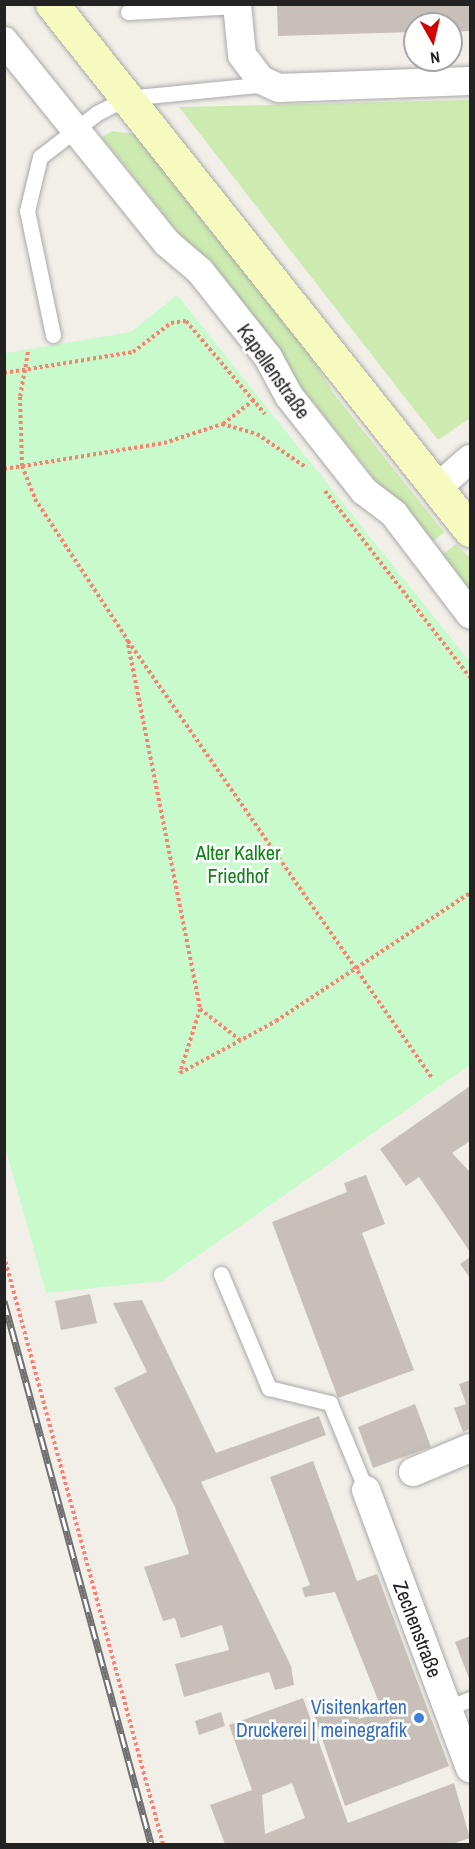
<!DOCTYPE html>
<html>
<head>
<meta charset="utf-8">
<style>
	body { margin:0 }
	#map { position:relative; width:475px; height:1849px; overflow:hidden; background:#f2efe9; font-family:"Archivo Narrow",sans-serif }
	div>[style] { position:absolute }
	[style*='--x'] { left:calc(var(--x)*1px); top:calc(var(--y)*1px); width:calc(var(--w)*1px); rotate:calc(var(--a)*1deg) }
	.grass>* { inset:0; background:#cdebb0 }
	.park>* { inset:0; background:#c8facc }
	.building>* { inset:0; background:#c7bfb8 }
	.path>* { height:4px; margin-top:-2px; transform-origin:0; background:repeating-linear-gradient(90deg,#fa8072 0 3px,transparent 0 6px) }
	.roads { filter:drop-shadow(0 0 2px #a9a9a9) drop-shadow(0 0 2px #a9a9a9) }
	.service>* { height:15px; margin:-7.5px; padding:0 7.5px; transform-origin:7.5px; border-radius:7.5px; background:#fff }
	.minor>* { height:28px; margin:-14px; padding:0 14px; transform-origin:14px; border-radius:14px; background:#fff }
	.secondary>* { height:33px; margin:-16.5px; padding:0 16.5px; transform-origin:16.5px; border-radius:16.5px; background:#f7fabf }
	.rail>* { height:7px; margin-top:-3.5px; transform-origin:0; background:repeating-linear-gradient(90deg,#fff 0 14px,#707070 0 28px); box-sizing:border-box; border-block:2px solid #707070 }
	.dots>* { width:16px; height:16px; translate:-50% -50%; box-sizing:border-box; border:3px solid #fff; border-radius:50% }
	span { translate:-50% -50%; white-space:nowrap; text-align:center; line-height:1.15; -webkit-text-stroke:5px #fff; paint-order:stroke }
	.street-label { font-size:20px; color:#222 }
	.park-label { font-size:20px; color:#0c8416 }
	.shop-label { font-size:20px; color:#366cbe }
	.right { translate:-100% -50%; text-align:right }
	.frame { position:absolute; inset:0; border:6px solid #222; pointer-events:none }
	.north { position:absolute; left:403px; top:12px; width:60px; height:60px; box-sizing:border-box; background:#fff; border:2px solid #a7a7a7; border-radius:50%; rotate:172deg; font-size:16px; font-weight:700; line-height:24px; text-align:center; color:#222 }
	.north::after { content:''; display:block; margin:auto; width:21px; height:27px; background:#d40000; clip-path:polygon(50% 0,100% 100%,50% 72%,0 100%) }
</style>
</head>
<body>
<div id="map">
	<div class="grass">
		<div style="clip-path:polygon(470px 100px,470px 418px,438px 440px,179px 107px)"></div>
		<div style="clip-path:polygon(112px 131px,136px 134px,309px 353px,334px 394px,444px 532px,428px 546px,102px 137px)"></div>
		<div style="clip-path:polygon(456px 544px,470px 558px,470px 599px,438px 558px)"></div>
	</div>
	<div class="park">
		<div style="clip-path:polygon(177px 295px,470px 662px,470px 1065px,162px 1281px,46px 1293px,4px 1143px,5px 353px,131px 332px)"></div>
	</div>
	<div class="building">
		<div style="clip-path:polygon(277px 4px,470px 4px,470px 31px,451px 32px,451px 24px,415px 24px,415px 32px,278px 36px)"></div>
		<div style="clip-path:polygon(470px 1086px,470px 1141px,452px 1153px,470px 1172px,470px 1252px,419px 1177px,406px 1186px,380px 1149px)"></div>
		<div style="clip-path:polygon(366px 1175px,385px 1224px,362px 1233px,414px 1370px,338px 1398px,272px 1222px,347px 1192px,344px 1183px)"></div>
		<div style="clip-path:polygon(470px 1257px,470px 1278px,460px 1264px)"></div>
		<div style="clip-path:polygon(90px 1294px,97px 1323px,61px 1330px,55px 1301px)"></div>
		<div style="clip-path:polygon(142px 1300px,216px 1453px,319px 1416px,326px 1435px,201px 1482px,291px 1666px,294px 1685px,275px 1690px,269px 1672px,184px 1697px,175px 1664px,229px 1650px,222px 1625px,181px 1638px,175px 1618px,163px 1621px,144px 1567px,189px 1554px,175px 1507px,114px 1388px,147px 1372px,113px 1303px)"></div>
		<div style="clip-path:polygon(470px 1380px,470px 1429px,463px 1432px,454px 1408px,466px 1404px,459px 1384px)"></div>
		<div style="clip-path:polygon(415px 1404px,431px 1447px,373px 1468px,358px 1427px)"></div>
		<div style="clip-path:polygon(313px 1461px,357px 1581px,377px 1574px,449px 1766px,345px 1806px,314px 1715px,345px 1703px,348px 1710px,355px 1707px,359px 1719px,382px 1710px,335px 1592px,305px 1597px,302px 1588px,310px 1585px,270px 1477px)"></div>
		<div style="clip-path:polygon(470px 1636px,470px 1681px,455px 1642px)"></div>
		<div style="clip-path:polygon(evenodd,303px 1698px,348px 1823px,454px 1783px,470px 1838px,452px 1844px,225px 1844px,210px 1805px,252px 1790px,229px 1725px,303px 1698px,292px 1783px,305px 1818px,265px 1834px,262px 1795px,292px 1783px)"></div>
		<div style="clip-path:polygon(221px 1712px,225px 1726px,199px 1735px,195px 1721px)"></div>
	</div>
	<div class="path">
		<div style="--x:28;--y:352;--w:46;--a:100.1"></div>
		<div style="--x:20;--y:397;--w:69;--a:88.3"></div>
		<div style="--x:22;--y:466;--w:35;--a:68"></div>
		<div style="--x:35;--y:499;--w:168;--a:56.7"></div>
		<div style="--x:127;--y:639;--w:377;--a:78.8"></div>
		<div style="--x:200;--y:1009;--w:67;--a:107.4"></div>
		<div style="--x:4;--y:373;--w:131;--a:-9.2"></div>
		<div style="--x:133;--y:352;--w:48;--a:-37.3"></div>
		<div style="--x:171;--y:323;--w:15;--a:-8"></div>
		<div style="--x:186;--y:321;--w:122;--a:49.7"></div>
		<div style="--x:223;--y:424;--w:41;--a:-38"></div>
		<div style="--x:4;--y:469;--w:162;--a:-9.2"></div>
		<div style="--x:164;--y:443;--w:61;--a:-18.1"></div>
		<div style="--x:222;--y:424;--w:36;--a:16"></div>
		<div style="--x:257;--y:434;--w:60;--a:34.2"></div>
		<div style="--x:325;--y:491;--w:236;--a:52.1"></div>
		<div style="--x:128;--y:641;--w:532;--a:55.18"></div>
		<div style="--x:200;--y:1009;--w:51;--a:37.8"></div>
		<div style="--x:180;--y:1073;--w:109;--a:-28.4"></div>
		<div style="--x:276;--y:1021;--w:232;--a:-33.4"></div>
		<div style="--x:4;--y:1256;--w:609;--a:74.87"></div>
	</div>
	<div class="roads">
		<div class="service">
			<div style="--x:128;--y:12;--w:109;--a:-3.2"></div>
			<div style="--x:53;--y:335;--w:127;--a:-101.8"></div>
			<div style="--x:27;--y:211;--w:56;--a:-76.5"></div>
			<div style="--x:40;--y:157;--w:72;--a:-37.7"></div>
			<div style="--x:97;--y:113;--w:34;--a:-27"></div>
			<div style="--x:127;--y:98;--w:141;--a:-5.7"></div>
			<div style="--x:221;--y:1274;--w:124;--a:67.2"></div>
			<div style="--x:269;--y:1388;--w:63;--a:13.8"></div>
			<div style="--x:330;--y:1403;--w:94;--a:67.5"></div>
			<div style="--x:448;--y:1708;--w:24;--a:-22"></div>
		</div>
		<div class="minor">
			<div style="--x:237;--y:4;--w:51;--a:84.4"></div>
			<div style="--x:242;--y:55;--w:31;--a:53"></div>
			<div style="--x:261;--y:80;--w:20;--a:24"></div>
			<div style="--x:279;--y:88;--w:191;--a:-2.1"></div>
			<div style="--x:4;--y:41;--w:260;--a:51.1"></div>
			<div style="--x:167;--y:243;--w:43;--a:40.3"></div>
			<div style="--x:200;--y:271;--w:110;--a:51.7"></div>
			<div style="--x:268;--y:357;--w:44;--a:61.7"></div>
			<div style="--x:289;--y:396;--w:121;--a:51.7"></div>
			<div style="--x:364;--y:491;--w:38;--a:37"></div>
			<div style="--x:394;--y:514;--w:126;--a:52.8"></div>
			<div style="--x:437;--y:488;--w:44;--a:-41.3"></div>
			<div style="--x:413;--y:1472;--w:62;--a:-22.8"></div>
			<div style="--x:366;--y:1490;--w:297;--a:69.5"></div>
		</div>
		<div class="secondary">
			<div style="--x:52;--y:4;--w:672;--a:51.53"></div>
		</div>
	</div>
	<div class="rail">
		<div style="--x:4;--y:1301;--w:563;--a:74.85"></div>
	</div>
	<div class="dots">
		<div style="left:419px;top:1718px;background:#3f7fe0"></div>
	</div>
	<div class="street-label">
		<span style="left:274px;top:371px;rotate:55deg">Kapellenstraße</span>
		<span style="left:418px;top:1629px;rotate:69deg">Zechenstraße</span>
	</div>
	<div class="park-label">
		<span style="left:238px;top:864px">Alter Kalker<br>Friedhof</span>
	</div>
	<div class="shop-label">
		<span class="right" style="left:407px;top:1718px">Visitenkarten<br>Druckerei | meinegrafik</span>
	</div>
	<div class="frame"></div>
	<div class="north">N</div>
</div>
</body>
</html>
